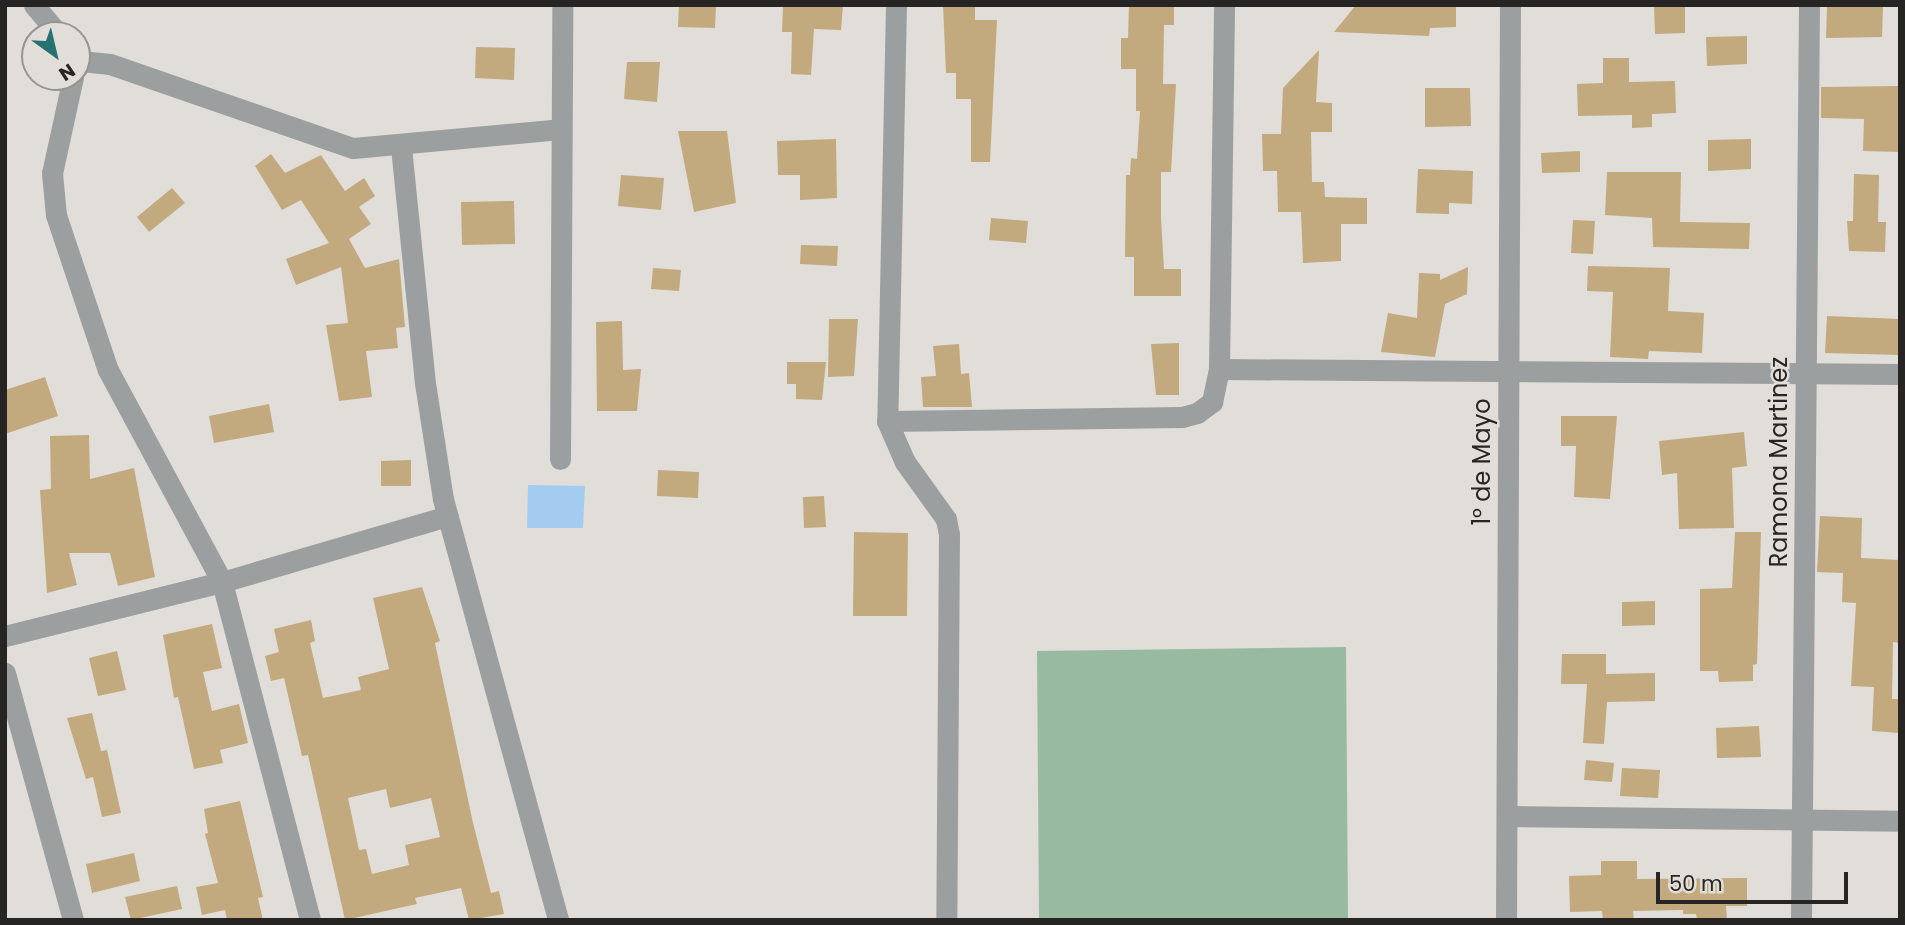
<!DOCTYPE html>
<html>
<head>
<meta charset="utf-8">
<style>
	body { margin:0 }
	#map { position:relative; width:1905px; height:925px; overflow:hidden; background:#e1ded9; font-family:Poppins,sans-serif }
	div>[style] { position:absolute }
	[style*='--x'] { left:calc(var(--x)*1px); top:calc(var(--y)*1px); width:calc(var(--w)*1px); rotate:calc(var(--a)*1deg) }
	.green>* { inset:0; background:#97baa1 }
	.water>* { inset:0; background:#a4ccf0 }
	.building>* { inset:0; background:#c2a97e }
	.street>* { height:21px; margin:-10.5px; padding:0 10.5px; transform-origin:10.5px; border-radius:10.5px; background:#9c9f9f }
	span { translate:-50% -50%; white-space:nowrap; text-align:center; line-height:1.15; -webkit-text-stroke:5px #e1ded9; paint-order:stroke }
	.street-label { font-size:24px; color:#262523 }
	.frame { position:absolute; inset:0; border:7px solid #262523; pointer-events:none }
	.north { position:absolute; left:21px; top:21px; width:70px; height:70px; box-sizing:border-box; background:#e1ded9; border:2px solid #969490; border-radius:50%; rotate:146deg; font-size:19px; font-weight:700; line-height:28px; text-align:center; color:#262523 }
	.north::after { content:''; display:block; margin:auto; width:24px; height:32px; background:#277173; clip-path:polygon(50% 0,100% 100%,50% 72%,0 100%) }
	.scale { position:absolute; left:1656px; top:872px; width:192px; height:32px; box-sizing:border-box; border:4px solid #262523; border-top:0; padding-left:9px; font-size:21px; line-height:24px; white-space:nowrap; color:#262523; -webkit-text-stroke:5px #e1ded9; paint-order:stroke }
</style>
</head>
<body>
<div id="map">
	<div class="green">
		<div style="clip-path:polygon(1346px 647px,1348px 920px,1039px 920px,1037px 651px)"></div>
	</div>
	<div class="water">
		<div style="clip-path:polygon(528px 485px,585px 486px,583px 528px,527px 528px)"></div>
	</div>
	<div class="building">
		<div style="clip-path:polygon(679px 5px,716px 5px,715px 28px,678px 27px)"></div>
		<div style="clip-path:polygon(783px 5px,843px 5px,841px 30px,814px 29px,811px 75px,791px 74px,792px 32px,782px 32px)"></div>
		<div style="clip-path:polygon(943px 5px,975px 6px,975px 20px,997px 20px,990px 162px,971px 162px,971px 99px,956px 99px,956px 73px,946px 73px)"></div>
		<div style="clip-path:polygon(1129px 5px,1174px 5px,1174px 25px,1164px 25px,1163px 84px,1176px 84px,1171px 172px,1161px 172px,1161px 218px,1164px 269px,1181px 269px,1181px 296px,1134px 296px,1134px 257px,1125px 257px,1126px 175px,1130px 175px,1131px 158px,1137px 159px,1140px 111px,1136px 111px,1136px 69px,1121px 69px,1121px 38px,1128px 38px)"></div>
		<div style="clip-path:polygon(1356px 5px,1456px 5px,1456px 27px,1430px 28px,1429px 36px,1334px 32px)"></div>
		<div style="clip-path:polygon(1654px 5px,1685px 5px,1685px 33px,1655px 34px)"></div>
		<div style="clip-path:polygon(1827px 5px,1883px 5px,1882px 37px,1826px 38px)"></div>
		<div style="clip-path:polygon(1747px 36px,1747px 64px,1707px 66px,1706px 37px)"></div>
		<div style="clip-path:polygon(476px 47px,515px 48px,514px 80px,475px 78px)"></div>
		<div style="clip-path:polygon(1319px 50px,1316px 102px,1332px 103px,1332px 132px,1311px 132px,1312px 182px,1324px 182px,1325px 197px,1367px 198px,1367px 224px,1341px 224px,1341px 261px,1303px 263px,1301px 212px,1278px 212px,1277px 171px,1263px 171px,1262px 134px,1281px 134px,1283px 88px)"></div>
		<div style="clip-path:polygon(1603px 58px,1629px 58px,1629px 82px,1675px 81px,1676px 113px,1652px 114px,1652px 127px,1632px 128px,1632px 115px,1578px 116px,1577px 84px,1603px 83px)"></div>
		<div style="clip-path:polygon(627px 62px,660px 62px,657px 102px,624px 99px)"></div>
		<div style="clip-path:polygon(1900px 86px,1900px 152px,1863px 151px,1864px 119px,1821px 118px,1821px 87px)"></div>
		<div style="clip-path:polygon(1425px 88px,1470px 88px,1471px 126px,1425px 127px)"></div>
		<div style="clip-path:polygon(678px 131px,727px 131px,736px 203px,694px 212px)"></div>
		<div style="clip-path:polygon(836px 139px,837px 198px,800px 200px,800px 175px,778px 175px,777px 141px)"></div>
		<div style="clip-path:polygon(1751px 139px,1751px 169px,1708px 171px,1708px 140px)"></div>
		<div style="clip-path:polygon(1580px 151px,1580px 172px,1542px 173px,1541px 153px)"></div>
		<div style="clip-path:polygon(271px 154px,285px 173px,321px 155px,345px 191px,364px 178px,375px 196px,359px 207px,371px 224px,349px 239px,365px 268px,399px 259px,405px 327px,396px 328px,398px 348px,366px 351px,372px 397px,339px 401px,326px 325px,348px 323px,341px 267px,296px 285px,286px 259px,329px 243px,301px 200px,282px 210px,255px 166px)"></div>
		<div style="clip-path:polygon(1418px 169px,1473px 171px,1472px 204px,1449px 203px,1449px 214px,1416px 213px)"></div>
		<div style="clip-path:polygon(1607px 172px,1681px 172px,1680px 222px,1750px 223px,1749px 249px,1653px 247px,1652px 218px,1605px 215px)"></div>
		<div style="clip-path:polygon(1854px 174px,1879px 175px,1878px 222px,1886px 222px,1885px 252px,1849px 251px,1847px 221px,1853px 221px)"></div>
		<div style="clip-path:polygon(621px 175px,664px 178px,661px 210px,618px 206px)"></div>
		<div style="clip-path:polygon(172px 188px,185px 203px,149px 232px,137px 217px)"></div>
		<div style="clip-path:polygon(514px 201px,515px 244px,462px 245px,461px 202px)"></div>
		<div style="clip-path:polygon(991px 218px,1028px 221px,1026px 243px,989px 240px)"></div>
		<div style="clip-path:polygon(1573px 220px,1595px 221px,1593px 254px,1571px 253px)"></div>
		<div style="clip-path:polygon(801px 245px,838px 246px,837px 266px,800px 264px)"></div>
		<div style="clip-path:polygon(1588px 266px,1670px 268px,1668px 311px,1704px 313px,1702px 353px,1649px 351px,1648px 359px,1610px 357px,1613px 292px,1587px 291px)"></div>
		<div style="clip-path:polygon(1468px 267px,1467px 294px,1445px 304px,1435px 357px,1381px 352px,1388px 313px,1417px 318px,1419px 273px,1440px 274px,1440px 280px)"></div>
		<div style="clip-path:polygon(653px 268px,681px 270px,679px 291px,651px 289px)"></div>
		<div style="clip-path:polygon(1827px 316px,1900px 319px,1900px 355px,1825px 353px)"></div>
		<div style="clip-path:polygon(829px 319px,858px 319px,854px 376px,828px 377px)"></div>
		<div style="clip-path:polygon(622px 321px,623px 370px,641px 369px,637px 411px,597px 411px,596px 322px)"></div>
		<div style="clip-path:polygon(1179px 343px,1179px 395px,1156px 395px,1151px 344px)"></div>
		<div style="clip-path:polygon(959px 344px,961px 374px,969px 373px,972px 407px,923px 407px,921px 377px,936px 376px,933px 346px)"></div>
		<div style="clip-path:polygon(787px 362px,826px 362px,822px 400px,796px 399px,796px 384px,787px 384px)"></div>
		<div style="clip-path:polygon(45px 377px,58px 416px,5px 434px,5px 390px)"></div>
		<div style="clip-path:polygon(269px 404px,274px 432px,214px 443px,209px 416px)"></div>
		<div style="clip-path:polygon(1561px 416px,1617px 416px,1610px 499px,1574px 497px,1576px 446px,1561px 446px)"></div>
		<div style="clip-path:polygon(1744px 432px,1747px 466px,1732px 468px,1734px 528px,1679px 529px,1677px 473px,1662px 475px,1659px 441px)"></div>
		<div style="clip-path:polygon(89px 435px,90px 479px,134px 468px,155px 577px,118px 586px,110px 553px,69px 553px,77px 585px,47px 593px,40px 490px,51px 489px,50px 436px)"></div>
		<div style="clip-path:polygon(411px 460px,411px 486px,381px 486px,381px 461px)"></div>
		<div style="clip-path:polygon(658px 470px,699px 472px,698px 498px,657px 496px)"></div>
		<div style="clip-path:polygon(824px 496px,826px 527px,804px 528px,803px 497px)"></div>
		<div style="clip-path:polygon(1820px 516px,1862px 518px,1861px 558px,1900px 560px,1900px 643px,1893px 642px,1892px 699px,1900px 699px,1900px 733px,1872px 731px,1874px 687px,1851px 686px,1856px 603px,1842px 602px,1843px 573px,1817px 572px)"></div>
		<div style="clip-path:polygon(854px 532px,908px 533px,907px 616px,853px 616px)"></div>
		<div style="clip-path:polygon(1735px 532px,1761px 532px,1757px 664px,1753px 665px,1753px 681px,1719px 682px,1718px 671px,1700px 671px,1700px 589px,1732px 588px)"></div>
		<div style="clip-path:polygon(evenodd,422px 587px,440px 641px,435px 643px,473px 823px,491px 893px,499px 891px,504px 914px,469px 920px,461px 888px,415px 898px,417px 904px,345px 920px,308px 755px,302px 756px,284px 678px,271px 681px,265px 656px,279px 652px,274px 629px,311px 620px,315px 641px,310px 643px,323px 698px,361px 690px,358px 677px,389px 669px,373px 598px,422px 587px,386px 789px,390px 808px,431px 798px,440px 837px,405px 845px,409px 865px,372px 874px,366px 849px,359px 850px,348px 798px,386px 789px)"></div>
		<div style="clip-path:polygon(1655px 601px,1655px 625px,1622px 626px,1622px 602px)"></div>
		<div style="clip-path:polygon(212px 624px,222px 668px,203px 672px,212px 711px,239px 704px,248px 743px,220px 750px,223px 763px,194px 769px,178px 697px,174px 698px,163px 635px)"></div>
		<div style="clip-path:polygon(117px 651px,126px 690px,98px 696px,89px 658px)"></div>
		<div style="clip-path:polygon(1562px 654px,1606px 654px,1606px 674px,1655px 673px,1655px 701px,1607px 702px,1604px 744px,1583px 743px,1587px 684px,1561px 684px)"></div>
		<div style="clip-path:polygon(92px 713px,101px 751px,107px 750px,121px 813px,102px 817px,93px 777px,86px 779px,67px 718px)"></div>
		<div style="clip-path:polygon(1759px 726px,1761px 757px,1717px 758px,1716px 728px)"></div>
		<div style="clip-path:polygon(1586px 760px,1614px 763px,1612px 782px,1584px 780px)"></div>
		<div style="clip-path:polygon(1622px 768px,1660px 770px,1658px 798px,1620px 796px)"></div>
		<div style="clip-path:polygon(240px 801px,263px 897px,258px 898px,263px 920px,227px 920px,225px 910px,202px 915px,196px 887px,218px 883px,205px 834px,208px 833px,204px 809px)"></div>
		<div style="clip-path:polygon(134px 853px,140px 881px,92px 893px,86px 864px)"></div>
		<div style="clip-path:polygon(1601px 861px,1637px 861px,1637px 879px,1747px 878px,1747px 906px,1726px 906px,1727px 920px,1697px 920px,1696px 914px,1683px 914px,1683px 910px,1633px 911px,1634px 920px,1603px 920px,1602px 911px,1570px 912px,1569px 876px,1601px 875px)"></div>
		<div style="clip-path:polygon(177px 886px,182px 909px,131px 920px,125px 897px)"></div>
	</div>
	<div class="street">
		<div style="--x:34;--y:5;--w:39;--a:50"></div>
		<div style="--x:896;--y:5;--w:416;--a:91.2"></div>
		<div style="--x:887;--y:421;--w:45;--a:66.3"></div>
		<div style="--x:905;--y:462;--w:70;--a:54.3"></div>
		<div style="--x:946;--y:519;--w:16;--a:79"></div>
		<div style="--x:949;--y:535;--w:385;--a:90.4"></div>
		<div style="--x:77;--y:68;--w:8;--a:-60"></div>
		<div style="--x:81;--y:61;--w:29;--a:6"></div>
		<div style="--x:110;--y:64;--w:257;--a:19.1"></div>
		<div style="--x:353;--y:148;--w:208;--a:-5.2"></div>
		<div style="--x:73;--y:77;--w:98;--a:102.3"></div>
		<div style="--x:52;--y:173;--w:42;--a:84.6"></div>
		<div style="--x:56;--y:215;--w:163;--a:71.5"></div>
		<div style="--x:108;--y:370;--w:241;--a:61.7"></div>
		<div style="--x:222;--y:582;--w:349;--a:75.4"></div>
		<div style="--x:401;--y:147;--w:237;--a:84.2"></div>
		<div style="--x:425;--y:383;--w:117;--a:81.2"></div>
		<div style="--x:443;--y:499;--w:436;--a:74.7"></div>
		<div style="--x:1219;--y:369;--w:681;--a:0.42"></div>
		<div style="--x:887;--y:421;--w:295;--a:-0.8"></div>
		<div style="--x:1182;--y:417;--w:16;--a:-15"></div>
		<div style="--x:1197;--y:413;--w:19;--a:-36"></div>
		<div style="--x:1212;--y:402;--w:34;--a:-78"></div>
		<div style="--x:1219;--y:369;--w:364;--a:-89.2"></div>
		<div style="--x:560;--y:459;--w:454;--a:-89.7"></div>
		<div style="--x:5;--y:636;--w:224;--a:-14"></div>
		<div style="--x:222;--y:582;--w:235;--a:-16.3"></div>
		<div style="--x:5;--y:673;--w:256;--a:74.6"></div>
		<div style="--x:1507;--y:816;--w:393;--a:0.7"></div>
		<div style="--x:1506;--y:920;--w:915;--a:-89.75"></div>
		<div style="--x:1801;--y:920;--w:915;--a:-89.5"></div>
	</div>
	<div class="street-label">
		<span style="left:1482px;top:462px;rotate:-90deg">1° de Mayo</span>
		<span style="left:1779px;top:462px;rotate:-90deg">Ramona Martinez</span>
	</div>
	<div class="frame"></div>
	<div class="north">N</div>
	<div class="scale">50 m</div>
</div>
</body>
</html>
